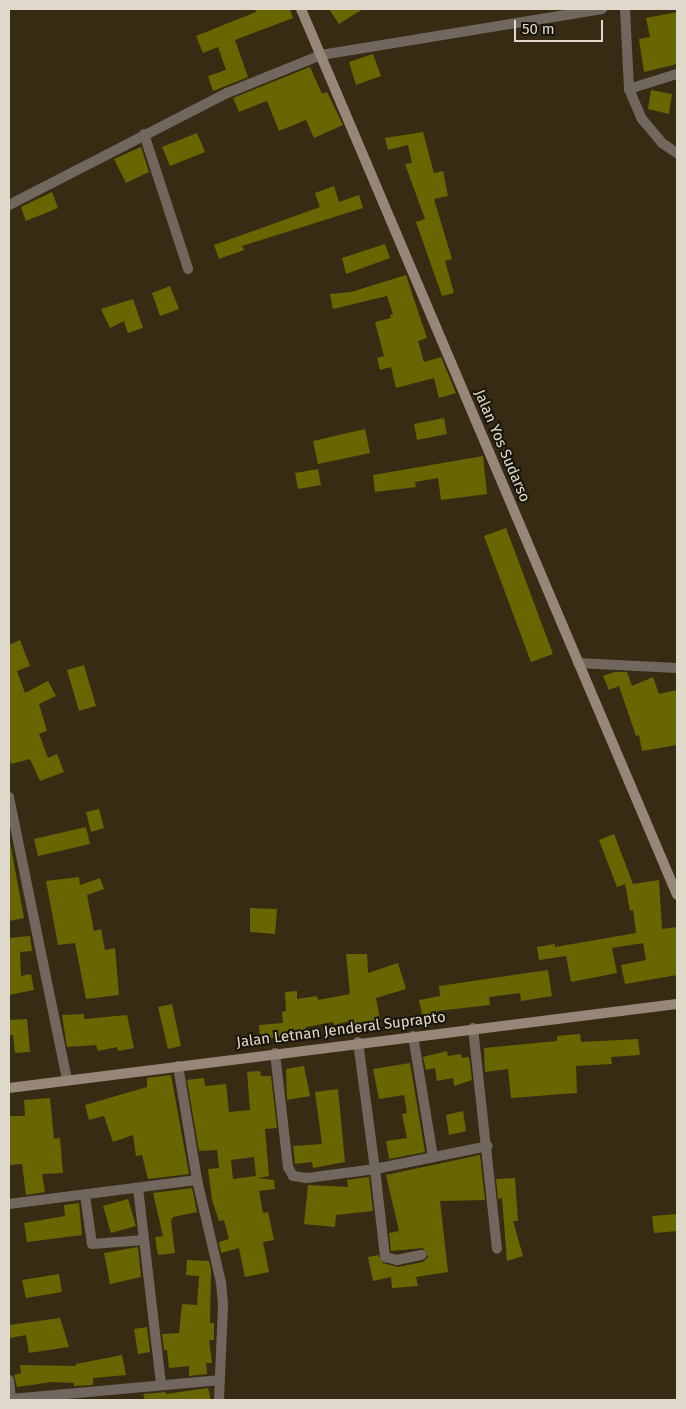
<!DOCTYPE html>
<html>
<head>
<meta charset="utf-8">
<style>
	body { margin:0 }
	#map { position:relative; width:686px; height:1409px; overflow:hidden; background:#372c13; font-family:"Fira Sans",sans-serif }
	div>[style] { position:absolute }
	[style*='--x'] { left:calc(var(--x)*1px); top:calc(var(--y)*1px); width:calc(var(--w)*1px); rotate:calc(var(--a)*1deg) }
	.building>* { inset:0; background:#686601 }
	.street>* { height:10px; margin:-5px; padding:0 5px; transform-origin:5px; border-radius:5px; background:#71675e }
	.secondary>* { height:10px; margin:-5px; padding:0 5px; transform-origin:5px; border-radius:5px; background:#978779 }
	span { translate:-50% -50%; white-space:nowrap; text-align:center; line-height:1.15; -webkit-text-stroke:4px #1a150b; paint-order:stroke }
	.street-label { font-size:15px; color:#e0d9cb }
	.frame { position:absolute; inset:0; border:10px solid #e0d9cb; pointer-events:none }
	.scale { position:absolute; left:514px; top:20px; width:89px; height:22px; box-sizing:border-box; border:2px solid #e0d9cb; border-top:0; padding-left:6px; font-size:15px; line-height:18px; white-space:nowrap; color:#e0d9cb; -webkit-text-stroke:4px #1a150b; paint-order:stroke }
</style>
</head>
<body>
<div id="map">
	<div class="building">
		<div style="clip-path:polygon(255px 9px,290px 9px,293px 18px,235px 40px,248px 77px,213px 91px,208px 76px,226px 70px,218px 47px,203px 53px,196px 36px,256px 12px)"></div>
		<div style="clip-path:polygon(329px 9px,363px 9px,339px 24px)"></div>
		<div style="clip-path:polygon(677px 12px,677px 64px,644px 72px,639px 39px,650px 37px,646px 18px)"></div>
		<div style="clip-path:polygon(373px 54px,381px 76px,356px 85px,349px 62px)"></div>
		<div style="clip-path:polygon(310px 67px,322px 94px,327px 92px,343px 125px,314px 138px,306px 120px,279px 131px,267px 101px,239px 112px,233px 98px)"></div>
		<div style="clip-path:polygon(651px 90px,672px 94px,669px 114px,648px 109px)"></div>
		<div style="clip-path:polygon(423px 132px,434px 173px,443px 171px,448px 196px,434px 199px,452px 259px,445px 261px,454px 293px,442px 296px,416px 222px,425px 219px,405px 164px,412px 163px,408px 145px,388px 150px,385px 138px)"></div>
		<div style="clip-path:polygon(197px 133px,205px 152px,170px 166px,162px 147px)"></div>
		<div style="clip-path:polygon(141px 147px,149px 172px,126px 183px,114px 159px)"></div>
		<div style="clip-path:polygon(334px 186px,339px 202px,359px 195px,363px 208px,242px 246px,244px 250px,219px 259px,214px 245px,320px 207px,315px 193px)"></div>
		<div style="clip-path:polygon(52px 192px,58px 208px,26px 221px,21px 207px)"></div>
		<div style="clip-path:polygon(385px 244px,390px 258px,346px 274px,342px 258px)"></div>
		<div style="clip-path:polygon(406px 275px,427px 338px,418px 341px,424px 362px,441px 357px,456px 393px,439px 398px,434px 378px,396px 388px,391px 367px,380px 370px,377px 358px,384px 356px,375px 322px,391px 318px,390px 315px,393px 314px,387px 296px,333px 309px,330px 294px,351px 292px)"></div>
		<div style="clip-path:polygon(170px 286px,179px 309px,160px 316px,152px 293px)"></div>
		<div style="clip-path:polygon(133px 299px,143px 328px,128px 333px,124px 321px,110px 328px,101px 309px)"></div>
		<div style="clip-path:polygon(444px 418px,447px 434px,417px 440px,414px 424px)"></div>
		<div style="clip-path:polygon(365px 429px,370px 453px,318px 464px,313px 441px)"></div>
		<div style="clip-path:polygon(483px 456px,487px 494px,441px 500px,438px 478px,415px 482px,416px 487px,375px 492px,373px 475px)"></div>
		<div style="clip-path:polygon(318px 469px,321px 485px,298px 489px,295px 473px)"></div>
		<div style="clip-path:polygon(506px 528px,553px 654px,531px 662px,484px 536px)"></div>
		<div style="clip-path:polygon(20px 640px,30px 666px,17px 671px,25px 693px,48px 681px,56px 696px,39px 704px,47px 731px,39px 734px,48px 758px,57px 754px,64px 772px,40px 781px,30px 759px,11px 764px,9px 755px,9px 645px)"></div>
		<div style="clip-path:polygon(84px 665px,96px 706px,79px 711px,67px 670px)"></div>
		<div style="clip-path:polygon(614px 672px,627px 672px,632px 686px,653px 677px,659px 694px,677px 690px,677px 745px,642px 751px,639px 735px,636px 736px,619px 686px,609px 690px,603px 676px)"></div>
		<div style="clip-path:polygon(99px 809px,104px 828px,91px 832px,86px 812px)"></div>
		<div style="clip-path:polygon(86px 827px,90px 844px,38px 856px,34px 839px)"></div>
		<div style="clip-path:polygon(614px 834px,633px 884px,659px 880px,662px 929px,677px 927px,677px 975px,625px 984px,621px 965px,646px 960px,643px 943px,612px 948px,617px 973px,571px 982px,566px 956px,539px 960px,537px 947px,555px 944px,555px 947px,636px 933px,633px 910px,630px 911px,625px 884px,617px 887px,599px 840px)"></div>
		<div style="clip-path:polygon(9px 837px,24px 918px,9px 921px)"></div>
		<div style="clip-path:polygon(79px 877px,80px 885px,100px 878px,104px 889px,87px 895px,94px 931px,101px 929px,105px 950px,115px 948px,119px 995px,86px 999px,75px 943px,58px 945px,46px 881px)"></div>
		<div style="clip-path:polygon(250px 908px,277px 909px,275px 934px,250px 932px)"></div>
		<div style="clip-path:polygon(30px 936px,32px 951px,20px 952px,21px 976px,31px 974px,34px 990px,9px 995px,9px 938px)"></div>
		<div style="clip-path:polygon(346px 954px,367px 954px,368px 973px,398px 963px,406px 989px,376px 998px,380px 1019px,352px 1026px,350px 1021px,334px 1025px,333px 1022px,306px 1027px,306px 1032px,260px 1040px,259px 1025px,283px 1023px,282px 1012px,286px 1011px,285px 992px,297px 991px,297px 999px,317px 996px,318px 1000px,350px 994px)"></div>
		<div style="clip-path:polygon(548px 970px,552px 996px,521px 1001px,520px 993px,489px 997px,490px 1005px,437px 1011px,438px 1017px,423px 1019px,419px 1000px,440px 996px,439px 986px)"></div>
		<div style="clip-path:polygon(172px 1004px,181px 1046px,168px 1049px,158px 1007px)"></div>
		<div style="clip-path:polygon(84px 1014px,84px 1019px,127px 1015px,134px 1048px,118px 1051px,117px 1047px,98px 1051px,96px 1045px,67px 1047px,62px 1015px)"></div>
		<div style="clip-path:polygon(27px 1019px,30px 1052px,15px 1053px,13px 1035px,9px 1035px,9px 1020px)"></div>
		<div style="clip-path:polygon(580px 1034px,581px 1042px,638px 1039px,640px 1055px,611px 1057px,612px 1064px,576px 1066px,577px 1093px,511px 1098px,508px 1069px,485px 1072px,484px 1048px,557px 1041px,557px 1036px)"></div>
		<div style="clip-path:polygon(447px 1051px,448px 1056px,461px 1054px,462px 1058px,469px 1057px,472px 1080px,454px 1086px,453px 1078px,437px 1081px,435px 1068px,426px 1070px,423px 1057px)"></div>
		<div style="clip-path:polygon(410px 1063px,425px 1152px,389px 1159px,386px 1141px,407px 1138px,402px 1114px,407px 1113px,404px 1095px,379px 1099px,373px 1069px)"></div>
		<div style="clip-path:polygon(304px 1066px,310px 1096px,287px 1100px,286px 1069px)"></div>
		<div style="clip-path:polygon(evenodd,260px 1071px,261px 1076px,271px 1076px,277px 1128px,265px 1129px,269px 1176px,258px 1178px,274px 1180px,275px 1189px,259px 1191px,263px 1213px,268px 1212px,274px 1240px,263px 1242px,269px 1272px,245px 1277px,239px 1248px,221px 1253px,219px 1242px,229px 1239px,224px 1220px,219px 1221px,212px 1200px,208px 1169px,219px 1168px,217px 1150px,199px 1151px,187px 1080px,204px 1078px,205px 1086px,226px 1084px,229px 1112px,250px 1110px,247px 1072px,260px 1071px,254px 1157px,256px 1176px,233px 1179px,231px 1160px,254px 1157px)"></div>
		<div style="clip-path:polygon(171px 1075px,189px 1174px,148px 1179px,142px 1155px,136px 1156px,133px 1135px,113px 1142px,104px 1116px,89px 1120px,85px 1105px,147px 1087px,147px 1078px)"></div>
		<div style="clip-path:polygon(338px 1089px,345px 1162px,313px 1168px,312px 1162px,295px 1164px,293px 1146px,322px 1144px,315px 1092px)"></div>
		<div style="clip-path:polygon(50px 1098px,54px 1139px,60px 1138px,63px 1173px,42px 1174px,45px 1192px,26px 1195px,22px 1164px,10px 1165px,9px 1116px,25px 1116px,24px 1100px)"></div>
		<div style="clip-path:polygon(463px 1111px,466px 1131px,449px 1135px,446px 1115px)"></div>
		<div style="clip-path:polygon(480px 1155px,485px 1200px,440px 1201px,448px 1272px,416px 1277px,418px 1286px,406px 1287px,392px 1288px,391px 1277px,373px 1281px,368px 1257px,378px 1255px,383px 1263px,398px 1267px,423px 1262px,428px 1257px,423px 1248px,391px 1251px,389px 1233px,399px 1231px,386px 1175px)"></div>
		<div style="clip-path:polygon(369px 1177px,373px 1211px,336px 1215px,335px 1227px,304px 1224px,308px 1185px,348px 1187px,347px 1180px)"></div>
		<div style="clip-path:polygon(515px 1178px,518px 1221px,513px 1221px,523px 1256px,507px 1261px,502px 1198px,498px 1199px,496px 1179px)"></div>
		<div style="clip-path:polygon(192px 1188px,197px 1212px,173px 1217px,171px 1221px,175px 1253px,158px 1255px,155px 1237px,163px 1236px,153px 1193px)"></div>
		<div style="clip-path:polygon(128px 1199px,136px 1226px,111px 1233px,103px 1206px)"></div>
		<div style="clip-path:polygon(79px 1203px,82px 1235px,27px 1242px,24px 1223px,65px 1216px,64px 1205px)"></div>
		<div style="clip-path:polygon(677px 1214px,677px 1231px,654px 1233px,652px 1216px)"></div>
		<div style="clip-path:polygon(138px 1247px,141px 1277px,110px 1284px,104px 1253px)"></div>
		<div style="clip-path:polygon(187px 1260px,209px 1261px,211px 1270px,210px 1323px,214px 1323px,214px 1340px,209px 1340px,212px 1363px,206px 1363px,207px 1374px,189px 1376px,189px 1366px,169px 1368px,167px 1350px,164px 1350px,162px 1334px,179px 1333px,182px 1304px,197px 1305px,199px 1276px,186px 1275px)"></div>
		<div style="clip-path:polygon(59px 1274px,62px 1292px,26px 1298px,22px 1280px)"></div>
		<div style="clip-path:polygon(60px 1318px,69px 1347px,29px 1353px,26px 1335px,10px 1338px,9px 1325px)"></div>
		<div style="clip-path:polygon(147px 1327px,150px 1352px,138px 1354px,134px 1329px)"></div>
		<div style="clip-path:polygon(122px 1355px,126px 1375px,93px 1378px,93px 1385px,74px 1386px,74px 1383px,52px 1382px,17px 1387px,14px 1375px,21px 1373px,20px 1365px,76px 1366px,76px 1364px)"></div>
		<div style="clip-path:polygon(208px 1388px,211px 1400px,145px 1400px,143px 1394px,166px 1392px,166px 1394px)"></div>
	</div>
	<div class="street">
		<div style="--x:625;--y:9;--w:80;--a:87.1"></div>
		<div style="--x:629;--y:89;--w:33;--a:67"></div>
		<div style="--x:642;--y:119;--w:31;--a:50"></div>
		<div style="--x:662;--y:143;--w:18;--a:34"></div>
		<div style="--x:629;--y:89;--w:50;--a:-17.4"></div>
		<div style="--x:144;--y:134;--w:142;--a:71.9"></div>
		<div style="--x:9;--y:205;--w:245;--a:-27.2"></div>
		<div style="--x:227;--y:93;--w:101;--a:-22"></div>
		<div style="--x:321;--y:55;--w:285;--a:-9.3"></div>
		<div style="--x:578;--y:663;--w:99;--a:2.9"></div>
		<div style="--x:9;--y:797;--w:289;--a:78.4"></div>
		<div style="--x:473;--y:1028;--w:222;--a:83.8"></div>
		<div style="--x:413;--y:1036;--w:123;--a:80.6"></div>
		<div style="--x:358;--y:1042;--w:128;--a:82.4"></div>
		<div style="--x:375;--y:1169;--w:115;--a:-11.5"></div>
		<div style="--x:275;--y:1053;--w:115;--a:83.5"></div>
		<div style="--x:288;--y:1167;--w:10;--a:61"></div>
		<div style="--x:293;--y:1176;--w:14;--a:8"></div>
		<div style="--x:307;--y:1178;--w:69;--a:-7.5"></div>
		<div style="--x:375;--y:1169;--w:89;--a:83.5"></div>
		<div style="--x:385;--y:1257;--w:12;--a:14"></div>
		<div style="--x:397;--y:1260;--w:25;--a:-12"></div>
		<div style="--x:178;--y:1066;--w:116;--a:80.5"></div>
		<div style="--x:197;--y:1180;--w:105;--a:76.8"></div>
		<div style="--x:221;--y:1282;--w:23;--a:85"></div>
		<div style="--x:223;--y:1305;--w:95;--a:92.4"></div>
		<div style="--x:138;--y:1188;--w:198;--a:83.3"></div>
		<div style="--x:85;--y:1195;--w:49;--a:81.9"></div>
		<div style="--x:92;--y:1244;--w:52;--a:-4.4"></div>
		<div style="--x:9;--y:1204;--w:190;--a:-7.3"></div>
		<div style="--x:9;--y:1380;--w:20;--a:84"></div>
		<div style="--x:11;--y:1399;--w:208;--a:-5.2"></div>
	</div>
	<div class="secondary">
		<div style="--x:301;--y:9;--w:962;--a:67"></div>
		<div style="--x:9;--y:1088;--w:673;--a:-7.17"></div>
	</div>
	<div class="street-label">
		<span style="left:502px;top:446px;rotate:67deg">Jalan Yos Sudarso</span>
		<span style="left:341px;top:1030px;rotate:-7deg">Jalan Letnan Jenderal Suprapto</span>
	</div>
	<div class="frame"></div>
	<div class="scale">50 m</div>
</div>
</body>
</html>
